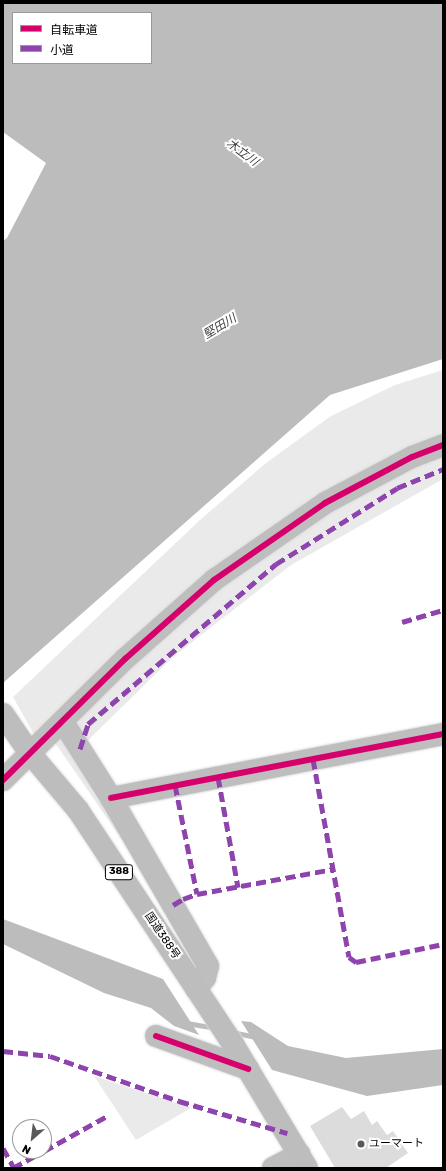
<!DOCTYPE html>
<html>
<head>
<meta charset="utf-8">
<style>
	body { margin:0 }
	#map { position:relative; width:446px; height:1171px; overflow:hidden; background:#fff; font-family:Rubik,"Noto Sans JP",sans-serif }
	div>[style] { position:absolute }
	[style*='--x'] { left:calc(var(--x)*1px); top:calc(var(--y)*1px); width:calc(var(--w)*1px); rotate:calc(var(--a)*1deg) }
	.green>* { inset:0; background:#eaeaea }
	.water>* { inset:0; background:#bcbcbc }
	.stream>* { height:5px; margin:-2.5px; padding:0 2.5px; transform-origin:2.5px; border-radius:2.5px; background:#bcbcbc }
	.building>* { inset:0; background:#dcdcdc }
	.roads { filter:drop-shadow(0 0 1px #dbdbdb) drop-shadow(0 0 1px #dbdbdb) }
	.minor>* { height:22px; margin:-11px; padding:0 11px; transform-origin:11px; border-radius:11px; background:#bebebe }
	.highway>* { height:22px; margin:-11px; padding:0 11px; transform-origin:11px; border-radius:11px; background:#bdbdbd }
	.quiet>* { height:5px; margin-top:-2.5px; transform-origin:0; background:repeating-linear-gradient(90deg,#8e44ad 0 10px,transparent 0 15px) }
	.cycleway>* { height:6px; margin:-3px; padding:0 3px; transform-origin:3px; border-radius:3px; background:#d6006c }
	.dots>* { width:11px; height:11px; translate:-50% -50%; box-sizing:border-box; border:2px solid #fff; border-radius:50% }
	span { translate:-50% -50%; white-space:nowrap; text-align:center; line-height:1.15; -webkit-text-stroke:4px #fff; paint-order:stroke }
	.shield-label span { padding:1px 3px; background:#fff; border:1px solid; border-radius:3px; -webkit-text-stroke-width:0 }
	.shield-label { font-size:10px; color:#000; font-weight:700 }
	.street-label { font-size:11px; color:#000 }
	.poi-label { font-size:11px; color:#000 }
	.left { translate:0 -50%; text-align:left }
	.water-label { font-size:12px; color:#404040; font-style:italic }
	.frame { position:absolute; inset:0; border:4px solid #000; pointer-events:none }
	.legend { position:absolute; left:12px; top:12px; width:140px; height:52px; box-sizing:border-box; background:#fff; border:1px solid #999; margin:0; padding:5px 7px; list-style:none; font-size:12px; color:#000 }
	.legend li { display:flex; align-items:center; gap:8px; height:20px }
	.legend b { width:20px; border:1px solid #999 }
	.north { position:absolute; left:12px; top:1119px; width:40px; height:40px; box-sizing:border-box; background:#fff; border:1px solid #999; border-radius:50%; rotate:208deg; font-size:11px; font-weight:700; line-height:16px; text-align:center; color:#000 }
	.north::after { content:''; display:block; margin:auto; width:14px; height:18px; background:#595959; clip-path:polygon(50% 0,100% 100%,50% 72%,0 100%) }
</style>
</head>
<body>
<div id="map">
	<div class="green">
		<div style="clip-path:polygon(443px 370px,443px 479px,291px 565px,173px 657px,75px 753px,127px 847px,53px 740px,36px 738px,13px 697px,200px 520px,266px 463px,331px 416px,395px 385px)"></div>
		<div style="clip-path:polygon(94px 1076px,191px 1108px,136px 1140px)"></div>
	</div>
	<div class="water">
		<div style="clip-path:polygon(evenodd,3px 3px,443px 3px,443px 359px,330px 395px,3px 683px,3px 241px,7px 238px,46px 163px,3px 132px,3px 3px,13px 13px,151px 13px,151px 63px,13px 63px,13px 13px)"></div>
		<div style="clip-path:polygon(3px 919px,163px 979px,199px 1035px,174px 1026px,151px 1008px,104px 993px,3px 944px)"></div>
		<div style="clip-path:polygon(241px 1021px,251px 1022px,288px 1046px,346px 1058px,443px 1049px,443px 1085px,367px 1096px,272px 1070px)"></div>
	</div>
	<div class="stream">
		<div style="--x:187;--y:1023;--w:28;--a:10"></div>
		<div style="--x:232;--y:1032;--w:25;--a:12"></div>
	</div>
	<div class="building">
		<div style="clip-path:polygon(342px 1107px,351px 1119px,364px 1111px,372px 1125px,377px 1121px,387px 1135px,393px 1131px,408px 1153px,386px 1168px,335px 1168px,310px 1126px)"></div>
	</div>
	<div class="roads">
		<div class="minor">
			<div style="--x:63;--y:722;--w:90;--a:57.7"></div>
			<div style="--x:111;--y:798;--w:194;--a:60"></div>
			<div style="--x:208;--y:966;--w:12;--a:104"></div>
			<div style="--x:205;--y:978;--w:14;--a:129"></div>
			<div style="--x:3;--y:780;--w:172;--a:-44.8"></div>
			<div style="--x:125;--y:659;--w:119;--a:-41.6"></div>
			<div style="--x:214;--y:580;--w:135;--a:-34.7"></div>
			<div style="--x:325;--y:503;--w:98;--a:-27.9"></div>
			<div style="--x:412;--y:457;--w:33;--a:-21"></div>
			<div style="--x:111;--y:798;--w:338;--a:-10.9"></div>
			<div style="--x:156;--y:1036;--w:98;--a:19.7"></div>
			<div style="--x:273;--y:1168;--w:30;--a:-28"></div>
		</div>
		<div class="highway">
			<div style="--x:3;--y:714;--w:46;--a:55.6"></div>
			<div style="--x:29;--y:752;--w:76;--a:49.8"></div>
			<div style="--x:78;--y:810;--w:283;--a:56.5"></div>
			<div style="--x:234;--y:1046;--w:142;--a:59.1"></div>
		</div>
	</div>
	<div class="quiet">
		<div style="--x:402;--y:622;--w:43;--a:-16.3"></div>
		<div style="--x:80;--y:749;--w:26;--a:-72"></div>
		<div style="--x:88;--y:724;--w:247;--a:-40.4"></div>
		<div style="--x:276;--y:564;--w:143;--a:-32.1"></div>
		<div style="--x:397;--y:488;--w:50;--a:-22.4"></div>
		<div style="--x:313;--y:759;--w:201;--a:79.7"></div>
		<div style="--x:349;--y:957;--w:9;--a:36"></div>
		<div style="--x:356;--y:962;--w:89;--a:-11.7"></div>
		<div style="--x:218;--y:777;--w:112;--a:79.7"></div>
		<div style="--x:175;--y:785;--w:111;--a:78.6"></div>
		<div style="--x:173;--y:905;--w:12;--a:-31"></div>
		<div style="--x:183;--y:899;--w:15;--a:-20"></div>
		<div style="--x:197;--y:894;--w:138;--a:-10.4"></div>
		<div style="--x:3;--y:1051;--w:47;--a:6.1"></div>
		<div style="--x:50;--y:1056;--w:137;--a:19.2"></div>
		<div style="--x:179;--y:1101;--w:113;--a:16.5"></div>
		<div style="--x:3;--y:1148;--w:23;--a:61"></div>
		<div style="--x:44;--y:1151;--w:74;--a:-29"></div>
		<div style="--x:13;--y:1168;--w:35;--a:-29"></div>
	</div>
	<div class="cycleway">
		<div style="--x:3;--y:780;--w:172;--a:-44.8"></div>
		<div style="--x:125;--y:659;--w:119;--a:-41.6"></div>
		<div style="--x:214;--y:580;--w:135;--a:-34.7"></div>
		<div style="--x:325;--y:503;--w:98;--a:-27.9"></div>
		<div style="--x:412;--y:457;--w:33;--a:-21"></div>
		<div style="--x:111;--y:798;--w:338;--a:-10.9"></div>
		<div style="--x:156;--y:1036;--w:98;--a:19.7"></div>
	</div>
	<div class="dots">
		<div style="left:361px;top:1144px;background:#595959"></div>
	</div>
	<div class="shield-label">
		<span style="left:119px;top:872px">388</span>
	</div>
	<div class="street-label">
		<span style="left:162px;top:936px;rotate:56deg">国道388号</span>
	</div>
	<div class="poi-label">
		<span class="left" style="left:369px;top:1144px">ユーマート</span>
	</div>
	<div class="water-label">
		<span style="left:242px;top:153px;rotate:37deg">木立川</span>
		<span style="left:220px;top:327px;rotate:-31deg">堅田川</span>
	</div>
	<div class="frame"></div>
	<ul class="legend">
	<li><b style="height:5px;background:#d6006c"></b>自転車道</li>
	<li><b style="height:5px;background:#8e44ad"></b>小道</li>
	</ul>
	<div class="north">N</div>
</div>
</body>
</html>
